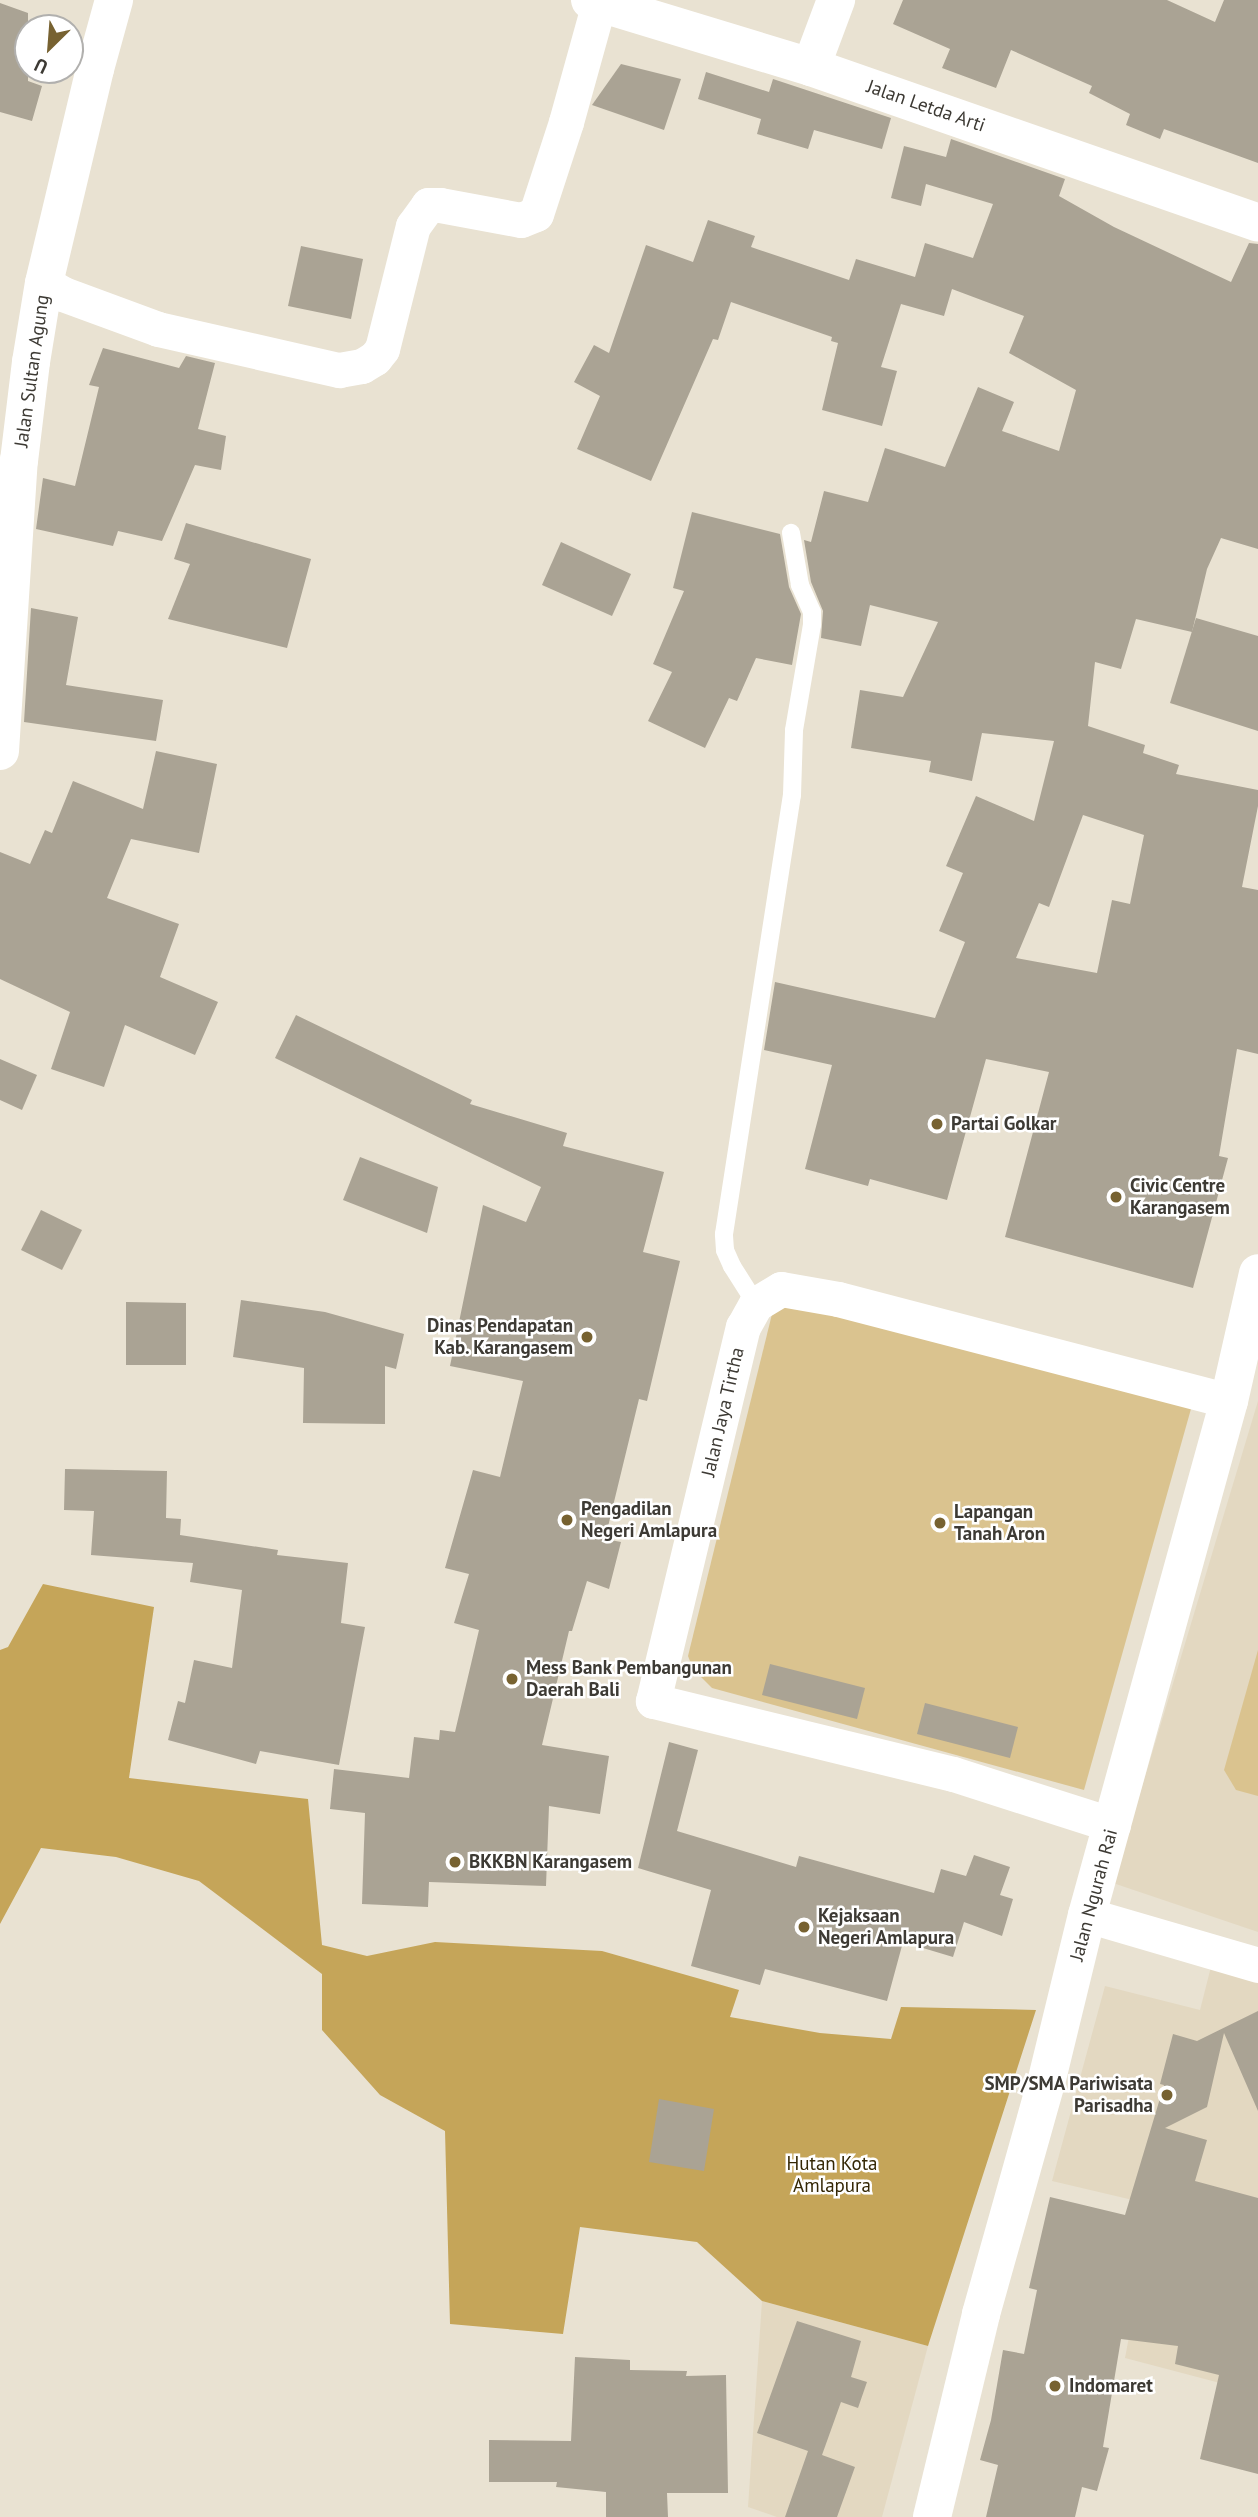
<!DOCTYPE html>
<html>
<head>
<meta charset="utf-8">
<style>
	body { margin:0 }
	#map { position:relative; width:1258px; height:2517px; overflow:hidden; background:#e9e2d2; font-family:"PT Sans",sans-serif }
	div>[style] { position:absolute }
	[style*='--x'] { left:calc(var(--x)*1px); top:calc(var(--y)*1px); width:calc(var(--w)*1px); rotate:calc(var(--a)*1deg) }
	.built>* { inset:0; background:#e3d8c1 }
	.green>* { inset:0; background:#dac38f }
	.forest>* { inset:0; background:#c5a559 }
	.building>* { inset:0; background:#aaa394 }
	.lane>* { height:18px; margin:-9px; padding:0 9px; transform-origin:9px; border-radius:9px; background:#fff }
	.street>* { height:35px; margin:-17.5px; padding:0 17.5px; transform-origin:17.5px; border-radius:17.5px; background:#fff }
	.secondary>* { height:38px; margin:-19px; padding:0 19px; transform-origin:19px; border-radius:19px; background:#fff }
	.dots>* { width:19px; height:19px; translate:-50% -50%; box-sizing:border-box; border:4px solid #fff; border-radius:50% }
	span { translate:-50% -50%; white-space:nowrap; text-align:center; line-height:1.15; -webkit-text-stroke:5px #fff; paint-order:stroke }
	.street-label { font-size:19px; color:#3d3a34 }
	.poi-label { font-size:19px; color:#3d3a34; font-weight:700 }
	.left { translate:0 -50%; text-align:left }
	.right { translate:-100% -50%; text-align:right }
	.park-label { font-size:19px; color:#342704 }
	.north { position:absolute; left:14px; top:14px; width:70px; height:70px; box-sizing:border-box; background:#fff; border:2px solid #b1b0ae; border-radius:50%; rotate:205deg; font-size:19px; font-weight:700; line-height:28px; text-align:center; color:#3d3a34 }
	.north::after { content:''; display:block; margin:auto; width:24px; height:32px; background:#776231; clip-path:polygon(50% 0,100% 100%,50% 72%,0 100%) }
</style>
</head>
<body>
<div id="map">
	<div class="built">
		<div style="clip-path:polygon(1258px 1401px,1258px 1932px,1113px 1883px)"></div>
		<div style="clip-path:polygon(1216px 1947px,1258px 1959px,1258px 2393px,1125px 2358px,1154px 2205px,1052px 2181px,1105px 1986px,1200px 2010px)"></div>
		<div style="clip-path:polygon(762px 2301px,928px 2346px,882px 2517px,777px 2517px,748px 2507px)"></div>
	</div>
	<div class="green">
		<div style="clip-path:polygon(783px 1298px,1196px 1391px,1084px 1790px,712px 1688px,693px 1669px,688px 1656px,772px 1314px)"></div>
		<div style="clip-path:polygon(1258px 1650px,1258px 1796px,1236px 1790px,1224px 1770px)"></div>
	</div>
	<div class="forest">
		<div style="clip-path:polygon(43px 1584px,154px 1607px,129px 1778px,308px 1799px,322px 1945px,367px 1956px,435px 1942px,602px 1951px,739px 1990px,730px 2017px,820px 2033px,891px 2039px,901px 2007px,1036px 2010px,928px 2346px,762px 2301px,697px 2242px,580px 2227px,563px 2334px,450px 2324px,445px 2131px,380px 2095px,322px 2030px,322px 1974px,199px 1881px,116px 1857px,41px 1848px,0 1924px,0 1650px,8px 1647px)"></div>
	</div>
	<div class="building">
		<div style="clip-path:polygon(903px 0,1167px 0,1215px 22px,1224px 0,1258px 0,1258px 163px,1164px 129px,1160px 139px,1126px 125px,1130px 114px,1089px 93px,1092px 86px,1011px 50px,996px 88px,942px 68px,950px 49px,893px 24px)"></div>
		<div style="clip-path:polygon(0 3px,28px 13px,28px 81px,42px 86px,32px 121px,0 112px)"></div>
		<div style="clip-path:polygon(621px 64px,681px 79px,664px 130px,592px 105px)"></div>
		<div style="clip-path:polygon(706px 72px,769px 92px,773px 79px,891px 118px,882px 149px,814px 130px,808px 149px,757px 134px,761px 119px,698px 99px)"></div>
		<div style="clip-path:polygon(evenodd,951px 139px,1065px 179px,1059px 196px,1114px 227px,1231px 282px,1249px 243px,1258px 244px,1258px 549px,1221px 538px,1207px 569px,1192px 632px,1136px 619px,1121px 669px,1095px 662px,1088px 726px,1145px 745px,1143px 753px,1179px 765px,1176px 774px,1258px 790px,1258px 806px,1242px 887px,1258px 890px,1258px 1054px,1237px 1049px,1219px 1156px,1228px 1158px,1193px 1288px,1005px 1237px,1049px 1072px,986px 1059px,947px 1200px,870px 1179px,868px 1186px,805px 1169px,832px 1065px,764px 1050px,775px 982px,935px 1018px,965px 942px,939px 931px,963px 873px,946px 866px,976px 796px,1034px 821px,1054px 741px,982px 733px,972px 781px,929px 772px,931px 761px,851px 748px,860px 690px,903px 697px,938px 622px,870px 605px,861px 646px,821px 638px,823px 611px,811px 582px,804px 540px,811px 542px,824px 491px,868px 502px,885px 448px,945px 467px,978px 387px,1014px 402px,1002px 431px,1059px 451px,1076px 390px,1009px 353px,1024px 316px,952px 289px,944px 316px,901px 304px,881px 367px,897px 371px,882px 426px,822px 410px,838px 343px,831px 341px,832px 337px,731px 302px,718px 340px,713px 339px,651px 481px,577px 449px,600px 396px,574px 382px,594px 345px,609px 353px,646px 245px,693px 262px,708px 220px,755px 236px,751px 247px,849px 280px,856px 259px,915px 277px,925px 243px,973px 258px,993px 204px,926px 184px,921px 206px,891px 198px,904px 146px,946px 157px,951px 139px,1083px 815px,1144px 835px,1130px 904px,1112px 900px,1097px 973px,1016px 958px,1039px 903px,1049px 907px,1083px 815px)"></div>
		<div style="clip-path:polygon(301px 246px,363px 259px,351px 319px,288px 306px)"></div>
		<div style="clip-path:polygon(103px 348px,179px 368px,186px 356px,215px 363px,198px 429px,226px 436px,221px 470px,195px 465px,162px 541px,118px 531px,113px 546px,36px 529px,43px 478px,75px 486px,99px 387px,89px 385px)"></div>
		<div style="clip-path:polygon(692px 512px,780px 534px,789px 587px,801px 614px,792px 665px,756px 658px,737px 701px,729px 698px,705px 748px,648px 721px,672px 672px,653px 664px,684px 591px,673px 588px)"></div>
		<div style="clip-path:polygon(186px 523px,311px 559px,287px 648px,168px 619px,190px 564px,174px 559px)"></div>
		<div style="clip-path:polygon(561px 542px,631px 574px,612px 616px,542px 585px)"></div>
		<div style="clip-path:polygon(31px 608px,78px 617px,66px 685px,163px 700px,156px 741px,24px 722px)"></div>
		<div style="clip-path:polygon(1196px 618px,1258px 636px,1258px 731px,1170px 703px)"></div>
		<div style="clip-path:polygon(156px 751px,217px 764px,199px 853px,131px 839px,107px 898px,179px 924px,160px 977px,218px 1002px,195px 1055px,125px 1025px,104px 1087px,51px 1069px,70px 1012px,0 979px,0 852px,30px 864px,45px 830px,52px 833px,73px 781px,143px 809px)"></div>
		<div style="clip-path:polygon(296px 1015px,472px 1100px,470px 1104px,567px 1133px,563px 1146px,664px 1172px,643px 1252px,680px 1261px,647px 1401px,639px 1399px,605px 1539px,621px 1542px,609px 1589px,587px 1581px,572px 1631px,569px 1631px,542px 1745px,609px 1756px,600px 1814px,549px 1806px,546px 1886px,429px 1882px,428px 1907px,362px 1904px,365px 1813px,330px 1809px,334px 1769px,409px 1778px,414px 1737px,439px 1740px,440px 1730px,455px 1732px,479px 1630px,454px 1623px,469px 1574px,445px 1568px,473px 1470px,500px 1477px,523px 1381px,450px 1366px,483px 1205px,526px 1222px,541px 1187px,275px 1058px)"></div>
		<div style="clip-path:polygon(0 1059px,37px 1075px,22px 1110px,0 1100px)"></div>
		<div style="clip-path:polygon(360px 1157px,438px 1187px,427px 1233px,343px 1200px)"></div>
		<div style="clip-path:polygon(41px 1210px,82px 1230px,62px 1270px,21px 1250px)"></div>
		<div style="clip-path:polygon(241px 1300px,325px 1312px,404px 1334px,396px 1369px,385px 1366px,385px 1424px,303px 1423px,304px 1368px,233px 1357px)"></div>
		<div style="clip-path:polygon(126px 1302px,186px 1303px,186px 1365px,126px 1365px)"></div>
		<div style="clip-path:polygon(65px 1469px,167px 1471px,166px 1518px,181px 1519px,180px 1535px,278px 1550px,277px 1555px,348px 1563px,341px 1623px,365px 1627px,339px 1765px,260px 1751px,256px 1764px,168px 1740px,178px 1701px,185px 1703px,194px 1660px,232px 1668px,242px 1590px,190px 1582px,193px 1563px,91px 1555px,94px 1511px,64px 1510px)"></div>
		<div style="clip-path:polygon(770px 1664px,865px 1688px,857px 1719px,762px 1695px)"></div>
		<div style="clip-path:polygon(925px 1703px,1018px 1727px,1010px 1758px,917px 1734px)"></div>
		<div style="clip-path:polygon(669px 1742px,698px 1750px,677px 1831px,796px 1867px,799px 1856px,934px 1893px,941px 1869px,966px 1876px,974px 1855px,1010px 1867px,1000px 1895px,1013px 1899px,1002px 1936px,964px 1922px,953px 1957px,903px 1942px,887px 2001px,765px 1969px,760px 1985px,691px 1966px,711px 1890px,638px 1868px)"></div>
		<div style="clip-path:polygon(1258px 2011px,1258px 2111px,1224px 2033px,1207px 2107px,1165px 2128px,1207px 2140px,1195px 2181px,1258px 2198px,1258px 2474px,1200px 2459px,1219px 2375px,1175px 2364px,1178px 2346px,1121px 2339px,1103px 2447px,1109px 2448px,1097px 2491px,1082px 2487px,1075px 2517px,986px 2517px,998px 2465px,980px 2460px,991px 2420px,1003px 2350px,1024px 2354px,1037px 2290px,1029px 2288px,1050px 2197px,1125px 2215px,1164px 2085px,1160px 2084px,1173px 2034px,1197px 2041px)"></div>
		<div style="clip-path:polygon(659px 2099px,714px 2109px,704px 2171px,649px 2162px)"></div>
		<div style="clip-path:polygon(797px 2321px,861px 2341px,851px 2377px,867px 2382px,858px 2408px,841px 2402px,822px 2455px,855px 2467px,837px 2517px,785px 2517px,808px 2451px,757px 2433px)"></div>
		<div style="clip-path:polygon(575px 2357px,630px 2360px,630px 2370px,687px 2371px,686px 2376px,726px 2375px,728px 2493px,667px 2493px,668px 2517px,606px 2517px,606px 2492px,556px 2487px,557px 2482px,489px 2482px,489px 2440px,571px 2441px)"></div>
	</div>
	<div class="lane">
		<div style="--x:756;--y:1304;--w:45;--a:-122.3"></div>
		<div style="--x:732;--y:1266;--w:17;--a:-114"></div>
		<div style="--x:725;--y:1250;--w:16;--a:-94"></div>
		<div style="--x:724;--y:1234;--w:444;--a:-81.2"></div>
		<div style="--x:792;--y:795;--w:65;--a:-88.2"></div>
		<div style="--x:794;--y:730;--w:107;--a:-80.3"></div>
		<div style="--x:812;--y:625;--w:13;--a:-90"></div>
		<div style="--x:812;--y:612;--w:30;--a:-114"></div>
		<div style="--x:800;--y:585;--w:53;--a:-99.8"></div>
	</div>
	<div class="street">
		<div style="--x:44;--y:283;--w:22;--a:30"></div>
		<div style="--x:63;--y:294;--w:101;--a:20.2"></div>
		<div style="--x:158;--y:329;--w:186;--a:12.8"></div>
		<div style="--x:339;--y:370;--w:23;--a:-10"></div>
		<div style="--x:362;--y:366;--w:15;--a:-32"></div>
		<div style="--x:375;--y:358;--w:11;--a:-52"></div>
		<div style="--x:382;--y:349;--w:127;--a:-75.9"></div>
		<div style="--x:413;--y:226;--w:26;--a:-54"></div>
		<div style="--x:428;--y:205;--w:12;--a:0"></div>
		<div style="--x:440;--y:205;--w:82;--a:10.5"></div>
		<div style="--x:521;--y:220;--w:16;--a:-22"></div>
		<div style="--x:536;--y:214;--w:97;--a:-71.9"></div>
		<div style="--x:566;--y:122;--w:123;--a:-74.5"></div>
		<div style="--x:1113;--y:1825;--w:168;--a:-162.3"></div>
		<div style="--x:953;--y:1774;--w:309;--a:-166.3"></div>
		<div style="--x:653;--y:1701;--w:385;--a:-76.5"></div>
		<div style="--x:743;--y:1327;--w:26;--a:-61"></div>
		<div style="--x:756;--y:1304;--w:29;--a:-31"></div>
		<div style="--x:781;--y:1289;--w:58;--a:10"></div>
		<div style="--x:838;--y:1299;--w:404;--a:14.6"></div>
		<div style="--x:1087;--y:1915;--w:178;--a:16.3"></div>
	</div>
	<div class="secondary">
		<div style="--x:590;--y:0;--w:231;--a:16.9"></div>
		<div style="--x:811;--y:67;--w:473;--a:19.2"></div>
		<div style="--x:811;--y:67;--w:72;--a:-69.5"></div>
		<div style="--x:0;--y:751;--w:291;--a:-86.3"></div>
		<div style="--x:19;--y:461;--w:100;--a:-83.1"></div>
		<div style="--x:31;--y:362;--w:80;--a:-80.7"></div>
		<div style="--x:44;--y:283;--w:220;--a:-76.6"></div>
		<div style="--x:95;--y:69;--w:72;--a:-74.6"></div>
		<div style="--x:932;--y:2517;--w:209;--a:-76.4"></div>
		<div style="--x:981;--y:2314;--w:240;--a:-74.3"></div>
		<div style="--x:1046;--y:2083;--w:173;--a:-76.3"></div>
		<div style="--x:1087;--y:1915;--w:533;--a:-74.56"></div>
		<div style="--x:1229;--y:1401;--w:131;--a:-77.2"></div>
	</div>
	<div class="dots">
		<div style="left:937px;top:1124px;background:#776231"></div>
		<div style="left:1116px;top:1197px;background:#776231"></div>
		<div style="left:587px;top:1337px;background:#776231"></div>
		<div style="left:567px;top:1520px;background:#776231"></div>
		<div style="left:940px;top:1523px;background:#776231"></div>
		<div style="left:512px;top:1679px;background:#776231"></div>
		<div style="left:455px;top:1862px;background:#776231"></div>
		<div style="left:804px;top:1927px;background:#776231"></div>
		<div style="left:1167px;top:2095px;background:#776231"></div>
		<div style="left:1055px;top:2386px;background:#776231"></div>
	</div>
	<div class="street-label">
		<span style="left:926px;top:106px;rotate:19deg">Jalan Letda Arti</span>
		<span style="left:32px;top:371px;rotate:-82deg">Jalan Sultan Agung</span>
		<span style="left:723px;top:1412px;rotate:-77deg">Jalan Jaya Tirtha</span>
		<span style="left:1094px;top:1895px;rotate:-75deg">Jalan Ngurah Rai</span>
	</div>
	<div class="poi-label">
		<span class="left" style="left:951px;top:1124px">Partai Golkar</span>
		<span class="left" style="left:1130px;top:1197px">Civic Centre<br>Karangasem</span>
		<span class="right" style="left:573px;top:1337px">Dinas Pendapatan<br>Kab. Karangasem</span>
		<span class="left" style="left:581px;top:1520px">Pengadilan<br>Negeri Amlapura</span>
		<span class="left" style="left:954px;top:1523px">Lapangan<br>Tanah Aron</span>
		<span class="left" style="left:526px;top:1679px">Mess Bank Pembangunan<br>Daerah Bali</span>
		<span class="left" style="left:469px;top:1862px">BKKBN Karangasem</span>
		<span class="left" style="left:818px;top:1927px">Kejaksaan<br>Negeri Amlapura</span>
		<span class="right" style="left:1153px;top:2095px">SMP/SMA Pariwisata<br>Parisadha</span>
		<span class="left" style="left:1069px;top:2386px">Indomaret</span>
	</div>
	<div class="park-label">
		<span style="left:832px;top:2175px">Hutan Kota<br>Amlapura</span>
	</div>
	<div class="north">U</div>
</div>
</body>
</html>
